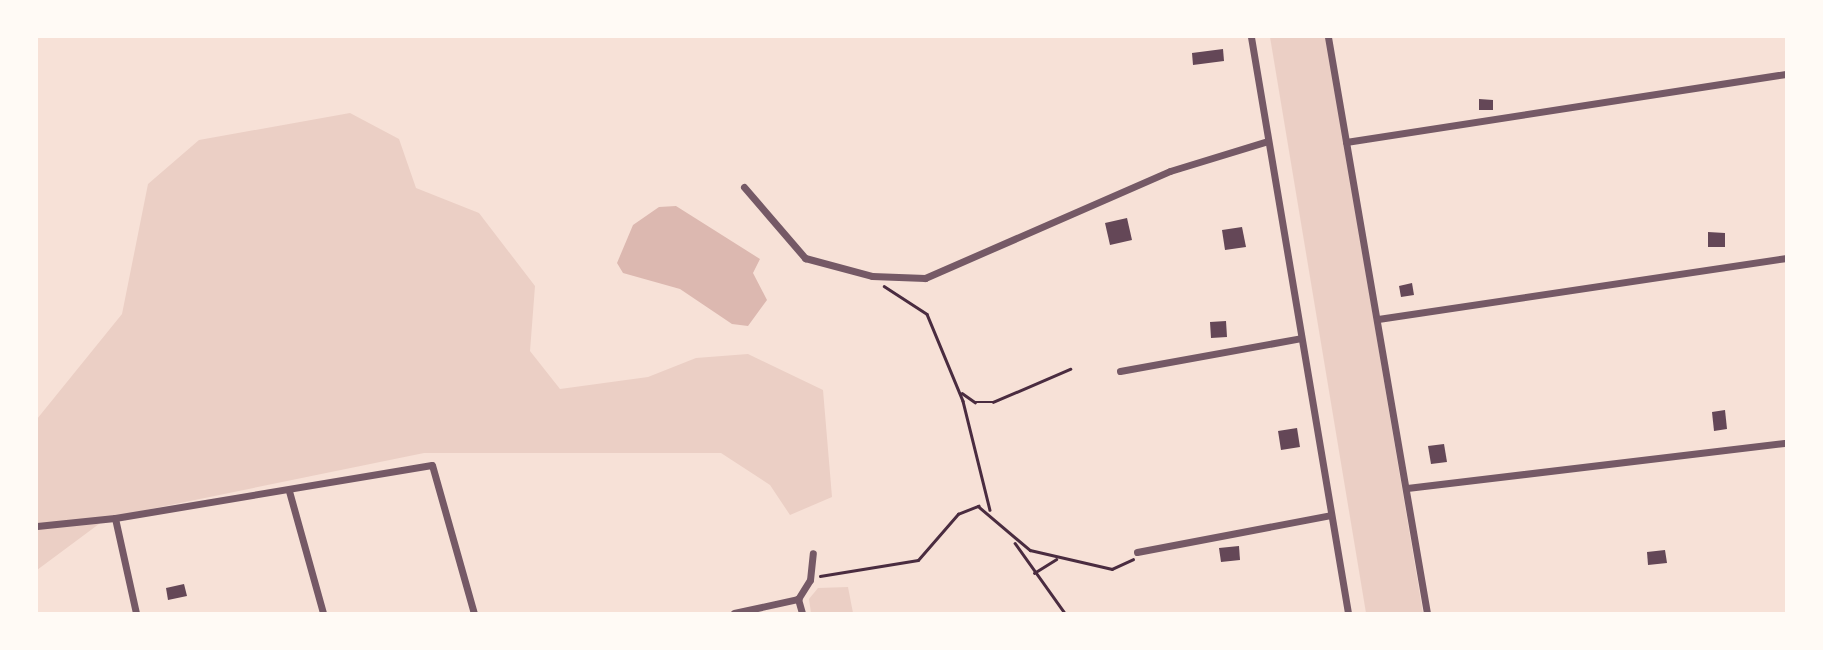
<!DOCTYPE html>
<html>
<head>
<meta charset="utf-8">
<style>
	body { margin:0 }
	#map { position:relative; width:1823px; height:650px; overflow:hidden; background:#f7e1d7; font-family:"Fira Sans",sans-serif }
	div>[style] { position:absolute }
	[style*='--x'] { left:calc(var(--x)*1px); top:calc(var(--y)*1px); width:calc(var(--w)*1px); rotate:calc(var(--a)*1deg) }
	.green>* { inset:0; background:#ebcfc5 }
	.water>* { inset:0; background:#dcb8b0 }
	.building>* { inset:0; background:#644757 }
	.path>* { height:2.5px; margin:-1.25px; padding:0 1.25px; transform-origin:1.25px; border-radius:1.25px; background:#4a2c40 }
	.minor>* { height:7px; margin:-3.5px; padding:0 3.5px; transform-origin:3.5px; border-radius:3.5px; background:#755966 }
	span { translate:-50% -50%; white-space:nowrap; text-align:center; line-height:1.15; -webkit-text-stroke:6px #fffaf5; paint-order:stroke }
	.frame { position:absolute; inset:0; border:38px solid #fffaf5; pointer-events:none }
</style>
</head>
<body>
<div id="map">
	<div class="green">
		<div style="clip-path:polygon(1270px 37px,1326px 37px,1423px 613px,1366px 613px)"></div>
		<div style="clip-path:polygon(350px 113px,399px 139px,416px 188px,479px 213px,535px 286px,530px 351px,560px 389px,648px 377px,696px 358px,748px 354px,823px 390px,832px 497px,790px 515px,770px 485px,721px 453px,424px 453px,107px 518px,37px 570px,37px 419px,122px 314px,148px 184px,199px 140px)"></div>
		<div style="clip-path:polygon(848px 587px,853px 613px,811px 613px,809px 599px,818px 588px)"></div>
	</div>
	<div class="water">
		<div style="clip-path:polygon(676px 206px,760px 259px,753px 273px,767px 300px,748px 326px,732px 324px,680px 289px,623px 273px,617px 263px,633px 225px,659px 207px)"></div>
	</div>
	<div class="building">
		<div style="clip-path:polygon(1223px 49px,1224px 61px,1193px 65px,1192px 53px)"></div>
		<div style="clip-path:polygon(1479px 99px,1493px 100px,1493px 110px,1479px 110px)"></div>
		<div style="clip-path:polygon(1127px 218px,1132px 240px,1110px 245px,1105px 223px)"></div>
		<div style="clip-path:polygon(1242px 227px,1246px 247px,1225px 250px,1222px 230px)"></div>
		<div style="clip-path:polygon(1708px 232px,1725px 233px,1725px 247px,1708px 247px)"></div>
		<div style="clip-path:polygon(1412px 283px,1414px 295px,1401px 297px,1399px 286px)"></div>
		<div style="clip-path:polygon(1226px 321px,1227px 337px,1211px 338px,1210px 322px)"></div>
		<div style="clip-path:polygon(1725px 410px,1727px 429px,1714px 431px,1712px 412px)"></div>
		<div style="clip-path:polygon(1297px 428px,1300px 447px,1281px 450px,1278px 431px)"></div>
		<div style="clip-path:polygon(1444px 444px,1447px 462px,1431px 464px,1428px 446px)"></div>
		<div style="clip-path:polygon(1239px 546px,1240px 560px,1221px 562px,1219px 548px)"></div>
		<div style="clip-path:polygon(1665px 550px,1667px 563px,1648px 565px,1647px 552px)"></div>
		<div style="clip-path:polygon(184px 584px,187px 596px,168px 600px,166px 588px)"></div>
	</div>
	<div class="path">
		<div style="--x:884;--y:286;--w:51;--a:33.1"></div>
		<div style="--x:927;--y:314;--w:94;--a:67.5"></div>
		<div style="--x:963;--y:401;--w:112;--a:76.1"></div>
		<div style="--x:962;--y:393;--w:16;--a:35"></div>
		<div style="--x:975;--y:402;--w:18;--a:0"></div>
		<div style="--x:993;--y:402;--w:84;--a:-23.2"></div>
		<div style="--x:1015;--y:543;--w:86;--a:54.5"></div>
		<div style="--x:1034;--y:573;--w:26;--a:-32"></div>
		<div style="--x:820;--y:576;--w:99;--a:-9.3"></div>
		<div style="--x:918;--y:560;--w:61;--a:-49"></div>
		<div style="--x:958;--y:514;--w:22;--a:-22"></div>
		<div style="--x:978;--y:506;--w:68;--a:40.2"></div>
		<div style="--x:1030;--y:550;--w:84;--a:13"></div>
		<div style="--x:1112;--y:569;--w:23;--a:-25"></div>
	</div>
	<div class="minor">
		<div style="--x:1251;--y:37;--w:584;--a:80.44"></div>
		<div style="--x:1328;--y:37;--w:584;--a:80.25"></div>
		<div style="--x:1346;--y:142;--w:445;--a:-8.8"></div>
		<div style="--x:744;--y:187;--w:94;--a:49.3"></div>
		<div style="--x:805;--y:258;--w:69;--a:15"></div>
		<div style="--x:872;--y:276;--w:53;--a:2.2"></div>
		<div style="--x:925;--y:278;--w:267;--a:-23.6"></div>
		<div style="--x:1170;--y:171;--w:102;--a:-17"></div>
		<div style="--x:1378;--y:319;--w:413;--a:-8.5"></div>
		<div style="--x:1120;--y:371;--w:184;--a:-10.3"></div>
		<div style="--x:1407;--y:488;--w:382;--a:-6.8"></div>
		<div style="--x:289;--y:491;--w:127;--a:74.4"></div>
		<div style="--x:37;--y:526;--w:78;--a:-5.9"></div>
		<div style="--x:1137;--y:552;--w:197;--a:-10.8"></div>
		<div style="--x:136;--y:613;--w:97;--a:-102.5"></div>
		<div style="--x:115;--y:518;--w:321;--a:-9.5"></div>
		<div style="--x:432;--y:465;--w:154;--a:74.2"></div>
		<div style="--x:734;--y:613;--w:66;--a:-12.3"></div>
		<div style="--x:802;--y:613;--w:15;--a:-106"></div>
		<div style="--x:798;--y:599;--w:22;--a:-58"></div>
		<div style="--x:810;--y:580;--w:27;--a:-84"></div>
	</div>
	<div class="frame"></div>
</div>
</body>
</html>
